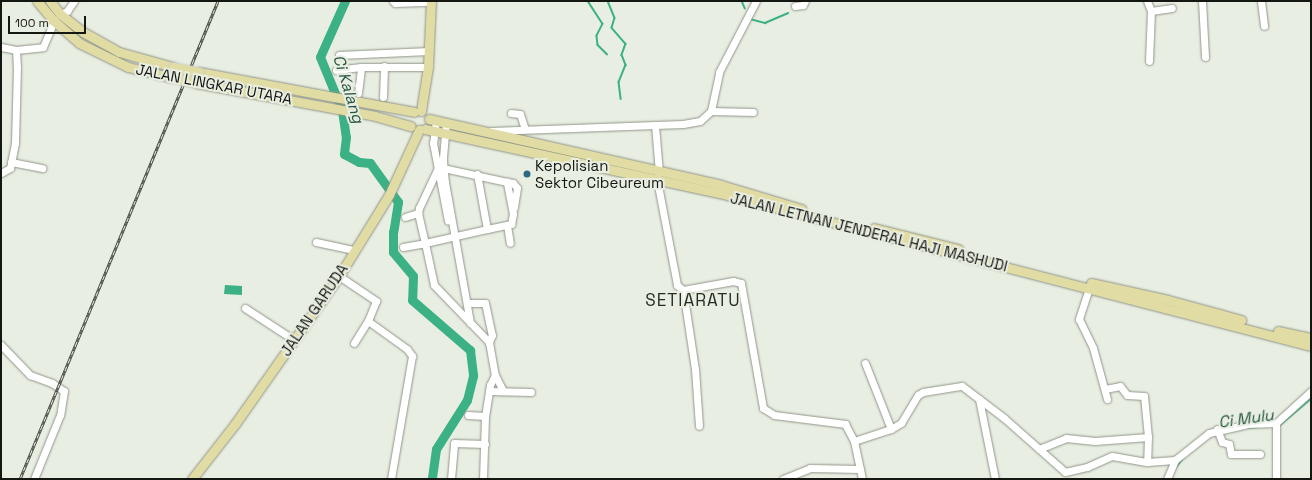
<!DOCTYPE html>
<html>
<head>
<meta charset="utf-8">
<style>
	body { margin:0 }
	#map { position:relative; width:1312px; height:480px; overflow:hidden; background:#e9eee2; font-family:"Space Grotesk",sans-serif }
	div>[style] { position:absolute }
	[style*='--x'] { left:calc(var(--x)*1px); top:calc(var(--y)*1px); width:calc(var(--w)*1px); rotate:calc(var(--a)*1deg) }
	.water>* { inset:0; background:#3bb185 }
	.stream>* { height:1.5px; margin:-0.75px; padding:0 0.75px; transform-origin:0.75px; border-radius:0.75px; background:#3bb185 }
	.river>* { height:9px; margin:-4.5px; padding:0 4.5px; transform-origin:4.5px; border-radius:4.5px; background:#3bb185 }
	.roads { filter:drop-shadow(0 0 1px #90958a) drop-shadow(0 0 1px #90958a) }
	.minor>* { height:7px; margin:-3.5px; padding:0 3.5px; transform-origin:3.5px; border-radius:3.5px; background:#fff }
	.major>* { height:9px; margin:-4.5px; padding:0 4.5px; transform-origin:4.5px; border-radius:4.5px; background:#e1dca3 }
	.rail>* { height:3px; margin-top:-1.5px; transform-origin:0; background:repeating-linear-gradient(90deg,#e9eee2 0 4.5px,#484b45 0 9px); box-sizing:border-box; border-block:1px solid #484b45 }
	.bridges { filter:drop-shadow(0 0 1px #cbcccb) drop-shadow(0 0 1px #cbcccb) }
	.major-bridge>* { height:9px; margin:-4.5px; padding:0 4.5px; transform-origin:4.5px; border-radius:4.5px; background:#e1dca3 }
	.dots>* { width:11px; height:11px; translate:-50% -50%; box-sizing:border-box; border:2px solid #e9eee2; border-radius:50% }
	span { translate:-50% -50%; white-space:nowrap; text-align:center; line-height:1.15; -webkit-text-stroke:4px #e9eee2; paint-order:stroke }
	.street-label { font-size:15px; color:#141612 }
	.poi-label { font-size:15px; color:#141612 }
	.left { translate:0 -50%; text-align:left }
	.water-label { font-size:16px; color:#255440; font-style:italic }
	.quarter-label { font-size:17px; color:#282c23; letter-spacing:1px }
	.frame { position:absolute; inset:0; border:2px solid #141612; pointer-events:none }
	.scale { position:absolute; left:8px; top:16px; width:78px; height:18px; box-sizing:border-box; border:2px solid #141612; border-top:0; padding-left:5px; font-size:12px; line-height:14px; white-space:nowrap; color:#141612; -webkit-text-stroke:3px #e9eee2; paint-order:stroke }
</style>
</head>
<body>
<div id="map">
	<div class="water">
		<div style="clip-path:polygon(225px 285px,242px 286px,242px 295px,224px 294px)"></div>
	</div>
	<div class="stream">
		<div style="--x:588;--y:1;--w:27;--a:57"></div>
		<div style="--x:603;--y:24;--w:13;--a:117"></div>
		<div style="--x:597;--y:36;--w:9;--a:84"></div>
		<div style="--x:598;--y:45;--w:13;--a:45"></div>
		<div style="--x:608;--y:1;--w:18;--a:68"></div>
		<div style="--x:615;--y:18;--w:10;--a:107"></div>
		<div style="--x:612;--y:28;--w:21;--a:49"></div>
		<div style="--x:626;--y:44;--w:12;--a:110"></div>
		<div style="--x:622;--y:55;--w:11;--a:68"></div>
		<div style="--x:626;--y:65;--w:18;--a:112"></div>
		<div style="--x:619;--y:82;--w:17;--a:83"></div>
		<div style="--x:742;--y:1;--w:8;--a:67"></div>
		<div style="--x:750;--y:19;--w:16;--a:15"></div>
		<div style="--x:765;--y:23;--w:25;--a:-23"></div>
		<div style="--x:1279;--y:426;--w:42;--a:-40.2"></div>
		<div style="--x:1245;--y:428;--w:14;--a:-4"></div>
		<div style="--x:1174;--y:470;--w:18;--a:-52"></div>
	</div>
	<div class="river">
		<div style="--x:345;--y:1;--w:61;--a:114.1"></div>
		<div style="--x:320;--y:57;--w:57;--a:67.5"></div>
		<div style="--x:342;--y:110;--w:27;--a:82"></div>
		<div style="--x:346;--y:137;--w:17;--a:97"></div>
		<div style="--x:344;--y:154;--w:17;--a:28"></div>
		<div style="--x:359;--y:162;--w:11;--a:5"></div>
		<div style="--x:370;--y:163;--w:48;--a:54.3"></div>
		<div style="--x:398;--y:202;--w:30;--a:99"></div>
		<div style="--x:393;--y:232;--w:20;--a:90"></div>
		<div style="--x:393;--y:252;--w:31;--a:50"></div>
		<div style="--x:413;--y:276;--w:24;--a:92"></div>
		<div style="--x:412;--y:300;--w:77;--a:40.8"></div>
		<div style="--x:470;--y:350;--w:26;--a:83"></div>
		<div style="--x:473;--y:376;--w:25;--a:104"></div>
		<div style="--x:467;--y:400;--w:58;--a:122.3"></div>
		<div style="--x:436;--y:449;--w:30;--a:98"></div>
	</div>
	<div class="roads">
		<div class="minor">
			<div style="--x:393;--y:1;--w:3;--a:45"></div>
			<div style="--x:395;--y:3;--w:36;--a:-2"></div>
			<div style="--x:1147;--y:1;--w:11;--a:68"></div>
			<div style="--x:1151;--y:11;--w:50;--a:92.3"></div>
			<div style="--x:1202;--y:1;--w:56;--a:86.9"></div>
			<div style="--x:1261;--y:1;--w:25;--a:83"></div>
			<div style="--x:795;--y:6;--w:8;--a:-7"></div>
			<div style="--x:803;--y:5;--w:4;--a:-63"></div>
			<div style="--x:1151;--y:11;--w:21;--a:-8"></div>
			<div style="--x:60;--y:14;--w:8;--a:-23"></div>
			<div style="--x:67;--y:11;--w:12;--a:-55"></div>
			<div style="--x:1;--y:47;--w:15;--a:11"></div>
			<div style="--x:16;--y:50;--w:17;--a:87"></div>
			<div style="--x:17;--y:67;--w:76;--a:91.5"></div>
			<div style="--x:15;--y:143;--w:25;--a:101"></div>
			<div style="--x:10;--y:168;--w:10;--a:151"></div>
			<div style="--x:16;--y:50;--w:27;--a:-6"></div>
			<div style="--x:43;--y:47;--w:28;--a:-67"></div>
			<div style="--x:339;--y:55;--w:90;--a:-2.5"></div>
			<div style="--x:336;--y:70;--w:25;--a:-7"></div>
			<div style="--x:358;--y:93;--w:26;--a:-83"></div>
			<div style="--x:361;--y:67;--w:67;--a:0"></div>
			<div style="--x:383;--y:97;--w:31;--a:-88"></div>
			<div style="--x:711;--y:111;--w:42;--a:1.4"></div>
			<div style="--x:511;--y:113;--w:9;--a:6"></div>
			<div style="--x:520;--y:114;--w:16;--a:72"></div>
			<div style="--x:436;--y:120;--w:23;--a:97"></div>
			<div style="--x:433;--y:143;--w:79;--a:79.1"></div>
			<div style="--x:446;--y:123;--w:38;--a:95"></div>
			<div style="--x:443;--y:161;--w:21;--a:85"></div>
			<div style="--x:445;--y:182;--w:143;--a:79.9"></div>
			<div style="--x:655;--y:125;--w:48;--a:85.2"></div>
			<div style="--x:491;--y:131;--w:192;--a:-2.1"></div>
			<div style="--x:683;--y:124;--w:17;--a:-10"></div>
			<div style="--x:700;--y:121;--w:15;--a:-42"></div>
			<div style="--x:711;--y:111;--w:40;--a:-78"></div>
			<div style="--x:719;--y:72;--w:80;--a:-62.5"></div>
			<div style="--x:11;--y:162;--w:32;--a:11"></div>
			<div style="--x:477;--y:174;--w:56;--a:79.7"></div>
			<div style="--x:657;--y:180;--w:107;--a:79.2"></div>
			<div style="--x:677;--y:285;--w:8;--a:40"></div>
			<div style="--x:683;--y:290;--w:51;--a:-10.2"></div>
			<div style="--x:733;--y:281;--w:8;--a:14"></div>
			<div style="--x:741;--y:283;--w:127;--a:80"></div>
			<div style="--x:763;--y:408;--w:13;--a:32"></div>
			<div style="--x:774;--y:415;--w:72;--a:7.2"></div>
			<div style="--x:845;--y:424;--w:19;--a:62"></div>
			<div style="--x:854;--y:441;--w:39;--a:78"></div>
			<div style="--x:507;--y:182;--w:6;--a:9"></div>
			<div style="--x:513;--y:183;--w:6;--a:51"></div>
			<div style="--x:517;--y:188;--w:20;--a:99"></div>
			<div style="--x:405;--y:217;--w:14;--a:-17"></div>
			<div style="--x:507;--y:225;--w:18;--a:81"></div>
			<div style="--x:316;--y:242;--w:40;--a:12"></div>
			<div style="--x:403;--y:247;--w:22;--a:-10"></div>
			<div style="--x:425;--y:243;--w:64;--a:-12.7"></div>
			<div style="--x:487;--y:229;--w:25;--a:-12"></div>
			<div style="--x:511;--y:224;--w:10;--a:-79"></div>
			<div style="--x:513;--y:214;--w:33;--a:-101"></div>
			<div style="--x:507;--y:182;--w:66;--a:-167.7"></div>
			<div style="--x:443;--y:168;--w:6;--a:162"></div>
			<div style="--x:437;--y:170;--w:42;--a:115.3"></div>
			<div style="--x:419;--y:208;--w:5;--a:101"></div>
			<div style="--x:418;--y:213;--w:31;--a:77"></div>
			<div style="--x:425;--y:243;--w:43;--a:77.9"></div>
			<div style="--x:434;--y:285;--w:79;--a:46"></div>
			<div style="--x:489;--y:342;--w:34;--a:80"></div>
			<div style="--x:495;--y:375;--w:11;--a:117"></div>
			<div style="--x:490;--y:385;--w:31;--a:99"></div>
			<div style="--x:485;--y:416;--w:63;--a:91.8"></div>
			<div style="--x:339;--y:276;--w:45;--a:34"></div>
			<div style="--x:376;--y:301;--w:22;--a:112"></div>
			<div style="--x:368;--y:321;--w:48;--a:35.7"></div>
			<div style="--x:407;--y:349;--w:9;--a:54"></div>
			<div style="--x:412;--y:356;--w:125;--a:99.7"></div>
			<div style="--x:1089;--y:288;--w:33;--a:108"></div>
			<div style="--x:1079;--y:319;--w:32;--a:64"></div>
			<div style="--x:1093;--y:348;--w:53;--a:74.6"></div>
			<div style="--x:683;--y:290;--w:80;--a:81.4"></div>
			<div style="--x:695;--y:369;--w:57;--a:86"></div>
			<div style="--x:468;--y:303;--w:17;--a:0"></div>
			<div style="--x:485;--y:303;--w:33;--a:78"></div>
			<div style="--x:492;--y:335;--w:8;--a:113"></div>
			<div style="--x:245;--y:308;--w:59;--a:33.1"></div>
			<div style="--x:354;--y:343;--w:26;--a:-58"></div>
			<div style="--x:1;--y:345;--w:42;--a:46"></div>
			<div style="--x:30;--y:375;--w:23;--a:20"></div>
			<div style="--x:52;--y:383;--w:14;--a:34"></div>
			<div style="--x:64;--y:391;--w:24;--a:99"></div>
			<div style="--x:60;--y:415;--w:69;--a:112.1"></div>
			<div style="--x:865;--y:363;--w:71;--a:68.5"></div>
			<div style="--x:495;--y:375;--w:18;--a:63"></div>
			<div style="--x:1105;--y:389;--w:15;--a:-11"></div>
			<div style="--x:1120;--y:386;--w:11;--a:52"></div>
			<div style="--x:1127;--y:395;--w:17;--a:3"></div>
			<div style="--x:1144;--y:396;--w:41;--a:84.4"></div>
			<div style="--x:1148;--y:437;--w:25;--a:92"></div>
			<div style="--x:489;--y:391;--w:42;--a:1.4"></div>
			<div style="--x:979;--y:399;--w:82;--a:78.7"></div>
			<div style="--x:468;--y:415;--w:17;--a:3"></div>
			<div style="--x:1276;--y:423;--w:56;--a:90"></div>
			<div style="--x:1217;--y:429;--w:14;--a:69"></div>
			<div style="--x:1222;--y:442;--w:7;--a:16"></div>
			<div style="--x:1229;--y:444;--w:10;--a:79"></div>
			<div style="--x:1231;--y:454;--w:29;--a:0"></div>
			<div style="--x:854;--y:441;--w:39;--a:-18"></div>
			<div style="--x:891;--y:429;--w:12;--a:-31"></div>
			<div style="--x:901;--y:423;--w:33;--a:-59"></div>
			<div style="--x:918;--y:395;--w:6;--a:-31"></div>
			<div style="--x:923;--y:392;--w:39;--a:-9"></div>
			<div style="--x:962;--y:386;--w:53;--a:37.3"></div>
			<div style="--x:1004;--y:418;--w:81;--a:41.5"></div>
			<div style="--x:1065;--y:472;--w:23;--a:-13"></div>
			<div style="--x:1087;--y:467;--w:27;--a:-24"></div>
			<div style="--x:1112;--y:456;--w:36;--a:10"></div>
			<div style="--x:1147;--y:462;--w:28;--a:-4"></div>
			<div style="--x:1039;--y:449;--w:29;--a:-22"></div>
			<div style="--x:1066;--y:438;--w:29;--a:6"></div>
			<div style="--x:1095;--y:441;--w:53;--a:-4.3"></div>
			<div style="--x:451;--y:479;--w:36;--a:-85"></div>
			<div style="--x:454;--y:443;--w:31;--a:2"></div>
			<div style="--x:783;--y:479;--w:29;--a:-22"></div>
			<div style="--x:810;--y:468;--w:50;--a:1.1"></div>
			<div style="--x:1167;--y:479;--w:21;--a:-67"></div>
			<div style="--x:1175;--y:460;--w:43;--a:-38.5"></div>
			<div style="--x:1209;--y:433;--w:39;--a:-13"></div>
			<div style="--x:1247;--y:424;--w:29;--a:-2"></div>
			<div style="--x:1276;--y:423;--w:47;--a:-42.4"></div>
		</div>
		<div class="major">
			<div style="--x:37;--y:1;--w:26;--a:50"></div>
			<div style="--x:54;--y:21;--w:33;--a:41"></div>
			<div style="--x:79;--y:43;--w:55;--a:26.1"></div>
			<div style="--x:128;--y:67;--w:42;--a:13.7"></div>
			<div style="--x:50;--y:1;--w:16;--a:52"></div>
			<div style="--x:60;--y:14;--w:29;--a:38"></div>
			<div style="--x:83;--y:32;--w:41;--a:29.1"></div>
			<div style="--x:119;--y:52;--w:56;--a:15.5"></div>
			<div style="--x:199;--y:72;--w:219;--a:10.5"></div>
			<div style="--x:196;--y:83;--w:182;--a:10.4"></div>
			<div style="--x:375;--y:116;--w:37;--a:16"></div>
			<div style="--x:421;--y:111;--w:45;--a:-81"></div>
			<div style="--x:428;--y:67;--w:66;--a:-87.4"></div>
			<div style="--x:429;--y:119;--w:299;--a:12.7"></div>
			<div style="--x:721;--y:185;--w:84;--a:16.7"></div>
			<div style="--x:425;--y:129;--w:301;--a:12.3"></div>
			<div style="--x:719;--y:193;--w:611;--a:14.49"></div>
			<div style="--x:874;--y:228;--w:87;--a:14"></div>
			<div style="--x:1091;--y:283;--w:79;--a:12.4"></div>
			<div style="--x:1168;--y:300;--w:76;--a:15.3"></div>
			<div style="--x:1278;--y:331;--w:34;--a:12"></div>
			<div style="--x:192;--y:479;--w:70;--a:-52"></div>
			<div style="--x:235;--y:424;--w:181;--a:-54.9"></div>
			<div style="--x:339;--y:276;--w:95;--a:-58.3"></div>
			<div style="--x:389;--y:195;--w:72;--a:-65.2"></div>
		</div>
	</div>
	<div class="rail">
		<div style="--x:20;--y:479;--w:517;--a:-67.5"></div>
	</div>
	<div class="bridges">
		<div class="major-bridge">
			<div style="--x:173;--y:67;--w:26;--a:11"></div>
			<div style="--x:169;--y:77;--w:28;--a:13"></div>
		</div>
	</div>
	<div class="dots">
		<div style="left:527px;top:174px;background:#2b6a7f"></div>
	</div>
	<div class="street-label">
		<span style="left:214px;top:84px;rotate:11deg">JALAN LINGKAR UTARA</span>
		<span style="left:869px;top:232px;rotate:14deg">JALAN LETNAN JENDERAL HAJI MASHUDI</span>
		<span style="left:314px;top:310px;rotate:-56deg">JALAN GARUDA</span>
	</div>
	<div class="poi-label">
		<span class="left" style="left:535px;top:174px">Kepolisian<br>Sektor Cibeureum</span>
	</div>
	<div class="water-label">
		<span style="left:348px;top:89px;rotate:73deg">Ci Kalang</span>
		<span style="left:1246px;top:419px;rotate:-8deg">Ci Mulu</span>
	</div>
	<div class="quarter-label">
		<span style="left:693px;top:301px">SETIARATU</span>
	</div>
	<div class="frame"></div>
	<div class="scale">100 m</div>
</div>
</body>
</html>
